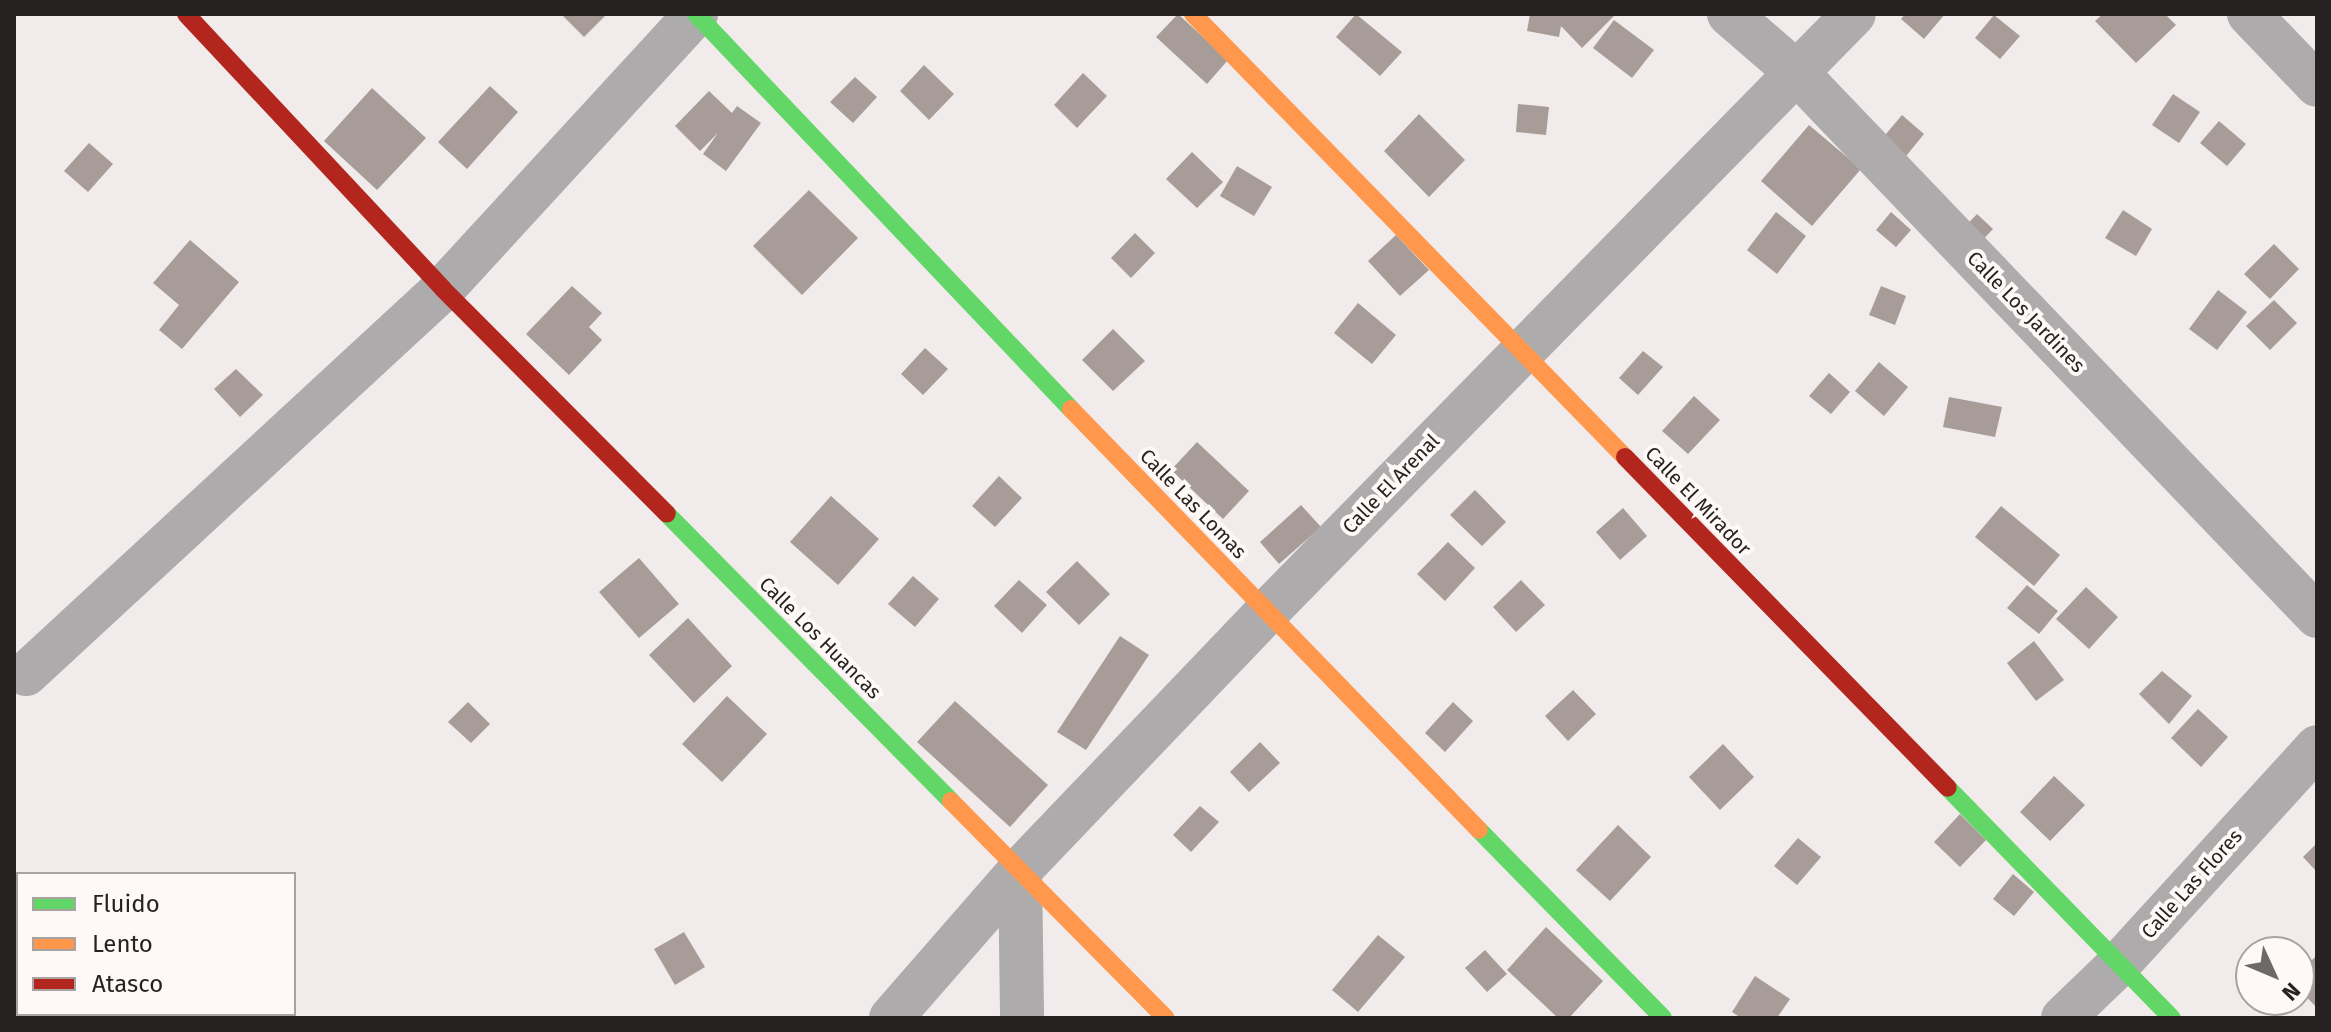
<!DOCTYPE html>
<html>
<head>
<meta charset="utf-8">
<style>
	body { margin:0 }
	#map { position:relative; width:2331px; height:1032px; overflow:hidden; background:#f1eceb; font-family:"Fira Sans",sans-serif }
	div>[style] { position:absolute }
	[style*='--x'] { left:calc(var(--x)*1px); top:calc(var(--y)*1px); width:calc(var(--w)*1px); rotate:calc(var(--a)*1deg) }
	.building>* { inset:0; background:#a89c98 }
	.street>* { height:44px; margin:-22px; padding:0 22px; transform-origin:22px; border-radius:22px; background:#adabab }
	.fast>* { height:18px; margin:-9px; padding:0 9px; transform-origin:9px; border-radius:9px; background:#63d668 }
	.slow>* { height:18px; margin:-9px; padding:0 9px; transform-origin:9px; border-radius:9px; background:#ff974d }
	.jam>* { height:18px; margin:-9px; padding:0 9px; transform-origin:9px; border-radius:9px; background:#b3261e }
	span { translate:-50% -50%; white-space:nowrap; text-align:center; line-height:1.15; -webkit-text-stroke:8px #fef9f7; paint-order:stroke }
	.street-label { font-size:20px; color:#262221 }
	.frame { position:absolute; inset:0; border:16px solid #262221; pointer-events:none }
	.legend { position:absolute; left:16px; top:872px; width:280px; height:144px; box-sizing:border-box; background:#fef9f7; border:2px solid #a8a3a1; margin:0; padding:10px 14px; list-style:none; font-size:24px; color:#262221 }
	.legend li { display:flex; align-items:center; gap:16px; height:40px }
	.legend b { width:40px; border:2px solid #a8a3a1 }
	.north { position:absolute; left:2235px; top:936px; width:80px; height:80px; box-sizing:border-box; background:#fef9f7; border:2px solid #a8a3a1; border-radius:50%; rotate:134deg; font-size:22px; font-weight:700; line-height:32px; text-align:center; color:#262221 }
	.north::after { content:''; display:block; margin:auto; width:28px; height:36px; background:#6d6968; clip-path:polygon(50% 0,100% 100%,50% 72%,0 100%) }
</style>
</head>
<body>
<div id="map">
	<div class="building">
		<div style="clip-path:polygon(561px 14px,607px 14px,584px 37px)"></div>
		<div style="clip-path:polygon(1178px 14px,1228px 60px,1207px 84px,1156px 37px)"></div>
		<div style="clip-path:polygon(1356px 14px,1402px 52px,1380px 76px,1336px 37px)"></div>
		<div style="clip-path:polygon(1530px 14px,1616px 14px,1582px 48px,1561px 26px,1559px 37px,1527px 31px)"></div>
		<div style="clip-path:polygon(1905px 14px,1945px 14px,1924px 39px,1901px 19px)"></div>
		<div style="clip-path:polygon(2103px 14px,2165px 14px,2176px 25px,2136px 63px,2095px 21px)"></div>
		<div style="clip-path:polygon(1994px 15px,2020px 36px,2000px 59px,1975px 38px)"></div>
		<div style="clip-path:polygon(1614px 20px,1654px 50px,1632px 78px,1593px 48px)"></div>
		<div style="clip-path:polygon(924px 65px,954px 94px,929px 120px,900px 91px)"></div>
		<div style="clip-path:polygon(1083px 73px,1107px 96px,1077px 128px,1054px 105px)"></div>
		<div style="clip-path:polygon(855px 77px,877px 97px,853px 123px,830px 102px)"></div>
		<div style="clip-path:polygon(490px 86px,518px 112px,467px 169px,438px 142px)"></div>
		<div style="clip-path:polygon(372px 88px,426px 138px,377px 190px,324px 141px)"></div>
		<div style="clip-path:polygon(709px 91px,732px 113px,737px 106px,761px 123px,726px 171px,703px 154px,718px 133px,700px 151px,675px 126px)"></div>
		<div style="clip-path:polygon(2173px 94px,2200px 112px,2179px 143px,2152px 125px)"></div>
		<div style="clip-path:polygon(1518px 104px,1549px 107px,1546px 135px,1516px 132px)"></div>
		<div style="clip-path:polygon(1419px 114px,1465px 160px,1429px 197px,1384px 151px)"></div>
		<div style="clip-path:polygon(1902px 115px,1924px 134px,1898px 166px,1875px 147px)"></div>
		<div style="clip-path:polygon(2219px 121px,2246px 144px,2227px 166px,2200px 143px)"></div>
		<div style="clip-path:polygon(1809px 125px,1861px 169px,1812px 226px,1761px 181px)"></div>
		<div style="clip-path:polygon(89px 143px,113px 164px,88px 192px,64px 171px)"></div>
		<div style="clip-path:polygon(1192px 152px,1223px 182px,1197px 208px,1166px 179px)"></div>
		<div style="clip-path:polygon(1237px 166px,1272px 187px,1254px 216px,1220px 196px)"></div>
		<div style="clip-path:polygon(809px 190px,858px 238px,802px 295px,753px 246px)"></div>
		<div style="clip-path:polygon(2123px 210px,2152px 229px,2136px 256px,2105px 238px)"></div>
		<div style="clip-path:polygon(1776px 212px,1806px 236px,1777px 274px,1747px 250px)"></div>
		<div style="clip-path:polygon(1891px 212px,1911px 230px,1896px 247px,1876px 230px)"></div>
		<div style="clip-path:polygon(1977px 214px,1993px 229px,1973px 250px,1957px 235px)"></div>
		<div style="clip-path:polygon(1135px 233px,1155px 253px,1131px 278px,1111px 258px)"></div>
		<div style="clip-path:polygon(1396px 235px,1429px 270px,1400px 296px,1368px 261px)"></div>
		<div style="clip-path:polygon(190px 240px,239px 282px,182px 349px,159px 330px,179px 305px,153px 283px)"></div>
		<div style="clip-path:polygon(2274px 244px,2299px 269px,2270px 299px,2244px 274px)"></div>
		<div style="clip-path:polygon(572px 286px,602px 313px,589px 327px,602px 340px,569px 375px,526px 334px)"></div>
		<div style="clip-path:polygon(1881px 286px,1906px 296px,1895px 325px,1869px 315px)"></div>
		<div style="clip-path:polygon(2218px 290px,2247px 312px,2217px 350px,2189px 329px)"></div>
		<div style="clip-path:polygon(2274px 300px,2297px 323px,2270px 350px,2246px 326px)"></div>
		<div style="clip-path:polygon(1358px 303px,1396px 335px,1372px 364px,1334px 333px)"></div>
		<div style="clip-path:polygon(1113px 329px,1145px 361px,1113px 391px,1082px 360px)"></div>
		<div style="clip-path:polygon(925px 348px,948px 369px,923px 395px,901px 374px)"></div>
		<div style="clip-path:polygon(1643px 351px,1663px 367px,1638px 395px,1619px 378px)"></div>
		<div style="clip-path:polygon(1879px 362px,1908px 387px,1884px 416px,1855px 391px)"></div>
		<div style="clip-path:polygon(236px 369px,263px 395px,240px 417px,214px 389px)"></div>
		<div style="clip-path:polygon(1829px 373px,1850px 392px,1831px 414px,1809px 396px)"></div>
		<div style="clip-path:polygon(1694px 396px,1720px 420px,1688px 454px,1662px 431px)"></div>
		<div style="clip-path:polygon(1949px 397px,2002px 407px,1995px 437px,1943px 427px)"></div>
		<div style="clip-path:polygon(1197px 442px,1249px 491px,1223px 519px,1171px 470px)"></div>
		<div style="clip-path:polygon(999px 476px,1022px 498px,995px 527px,972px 506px)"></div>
		<div style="clip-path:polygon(1475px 490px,1506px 522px,1482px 546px,1450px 515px)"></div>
		<div style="clip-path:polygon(831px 496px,879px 539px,838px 585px,790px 542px)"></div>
		<div style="clip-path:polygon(1301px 505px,1321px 527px,1279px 564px,1260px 542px)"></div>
		<div style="clip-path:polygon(2001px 506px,2060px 555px,2034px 586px,1975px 537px)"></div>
		<div style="clip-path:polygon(1623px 508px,1647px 536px,1620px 560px,1596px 532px)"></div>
		<div style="clip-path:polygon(1448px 542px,1475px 568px,1445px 601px,1417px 574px)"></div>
		<div style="clip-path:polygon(639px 558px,679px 604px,639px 638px,599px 592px)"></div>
		<div style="clip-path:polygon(1077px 561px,1110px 594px,1079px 625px,1046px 592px)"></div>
		<div style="clip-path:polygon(913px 576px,939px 599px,915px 627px,888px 604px)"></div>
		<div style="clip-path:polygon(1019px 580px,1047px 605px,1022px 633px,994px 606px)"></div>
		<div style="clip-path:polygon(1521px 580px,1545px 605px,1516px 632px,1493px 607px)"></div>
		<div style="clip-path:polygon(2027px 585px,2058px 611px,2039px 634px,2007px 608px)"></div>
		<div style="clip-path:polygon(2086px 587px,2118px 617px,2089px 649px,2056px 619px)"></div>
		<div style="clip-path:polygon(688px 618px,732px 666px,694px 703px,649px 655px)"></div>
		<div style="clip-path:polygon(1120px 636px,1149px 655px,1086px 750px,1057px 732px)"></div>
		<div style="clip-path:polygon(2034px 641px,2064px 680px,2036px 701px,2007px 663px)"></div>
		<div style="clip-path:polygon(2162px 671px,2192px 696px,2169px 724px,2139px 694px)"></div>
		<div style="clip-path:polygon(1573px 690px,1596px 714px,1568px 741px,1545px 716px)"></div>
		<div style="clip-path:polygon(727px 696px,767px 734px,722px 782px,682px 744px)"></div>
		<div style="clip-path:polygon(955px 701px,1048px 785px,1010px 827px,917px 742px)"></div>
		<div style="clip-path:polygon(468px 702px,490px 724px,471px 743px,448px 722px)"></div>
		<div style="clip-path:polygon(1453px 702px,1473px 721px,1445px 752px,1425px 733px)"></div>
		<div style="clip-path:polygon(2198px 709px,2228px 737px,2201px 767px,2171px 738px)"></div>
		<div style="clip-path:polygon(1260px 742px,1280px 763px,1249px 792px,1230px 772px)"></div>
		<div style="clip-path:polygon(1723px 744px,1754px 777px,1720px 810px,1689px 777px)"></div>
		<div style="clip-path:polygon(2054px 776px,2085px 805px,2050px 841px,2020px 812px)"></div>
		<div style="clip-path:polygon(1200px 806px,1219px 822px,1191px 852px,1173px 835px)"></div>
		<div style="clip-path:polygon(1960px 814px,1986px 840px,1960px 867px,1934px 842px)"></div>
		<div style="clip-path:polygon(1618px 825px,1651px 857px,1610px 901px,1576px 870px)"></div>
		<div style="clip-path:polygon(1798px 838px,1821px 857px,1797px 885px,1774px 866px)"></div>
		<div style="clip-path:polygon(2317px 843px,2317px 872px,2303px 857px)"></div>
		<div style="clip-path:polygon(2013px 874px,2034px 892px,2014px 916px,1993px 899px)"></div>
		<div style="clip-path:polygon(1546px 927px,1603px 981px,1569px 1018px,1558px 1018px,1507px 970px)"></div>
		<div style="clip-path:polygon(684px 932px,705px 967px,675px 985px,654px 949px)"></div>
		<div style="clip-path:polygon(1378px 935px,1405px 957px,1358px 1012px,1332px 990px)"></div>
		<div style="clip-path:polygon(1485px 950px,1507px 974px,1487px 992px,1465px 968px)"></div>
		<div style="clip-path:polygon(2317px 955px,2317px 1008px,2299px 989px,2299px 973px)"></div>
		<div style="clip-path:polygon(1755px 976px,1790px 999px,1777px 1018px,1741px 1018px,1732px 1012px)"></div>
	</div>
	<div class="street">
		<div style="--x:1729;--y:14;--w:90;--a:40.9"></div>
		<div style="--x:1797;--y:73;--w:752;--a:46.24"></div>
		<div style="--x:2249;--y:14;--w:98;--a:46.2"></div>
		<div style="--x:26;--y:674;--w:568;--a:-42.72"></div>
		<div style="--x:443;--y:289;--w:374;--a:-47.4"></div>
		<div style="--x:1020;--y:870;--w:148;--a:89.2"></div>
		<div style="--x:891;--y:1018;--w:196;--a:-48.9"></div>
		<div style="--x:1020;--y:870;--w:356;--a:-46.3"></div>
		<div style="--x:1266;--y:613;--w:839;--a:-45.53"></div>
		<div style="--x:2063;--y:1018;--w:76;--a:-43.9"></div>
		<div style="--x:2118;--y:965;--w:295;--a:-47.6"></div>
	</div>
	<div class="fast">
		<div style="--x:696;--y:14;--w:545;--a:46.49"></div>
		<div style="--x:667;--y:514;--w:404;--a:45.3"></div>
		<div style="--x:1948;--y:788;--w:321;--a:45.8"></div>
		<div style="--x:1479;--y:830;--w:263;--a:45.6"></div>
	</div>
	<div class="slow">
		<div style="--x:1193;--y:14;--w:619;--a:45.72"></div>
		<div style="--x:1071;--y:409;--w:586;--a:45.9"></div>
		<div style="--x:951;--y:801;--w:305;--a:45.3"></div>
	</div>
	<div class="jam">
		<div style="--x:186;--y:14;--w:376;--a:46.9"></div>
		<div style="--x:443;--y:289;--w:317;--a:45.1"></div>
		<div style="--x:1625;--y:457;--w:462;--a:45.7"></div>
	</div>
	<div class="street-label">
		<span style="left:2026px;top:312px;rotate:46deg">Calle Los Jardines</span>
		<span style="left:1391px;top:484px;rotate:-46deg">Calle El Arenal</span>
		<span style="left:1698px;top:501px;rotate:46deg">Calle El Mirador</span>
		<span style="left:1193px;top:504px;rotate:46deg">Calle Las Lomas</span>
		<span style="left:820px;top:638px;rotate:45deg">Calle Los Huancas</span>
		<span style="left:2192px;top:884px;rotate:-48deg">Calle Las Flores</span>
	</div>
	<div class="frame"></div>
	<ul class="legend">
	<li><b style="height:10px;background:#63d668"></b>Fluido</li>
	<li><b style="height:10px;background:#ff974d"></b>Lento</li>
	<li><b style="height:10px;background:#b3261e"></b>Atasco</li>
	</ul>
	<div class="north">N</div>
</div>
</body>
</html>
